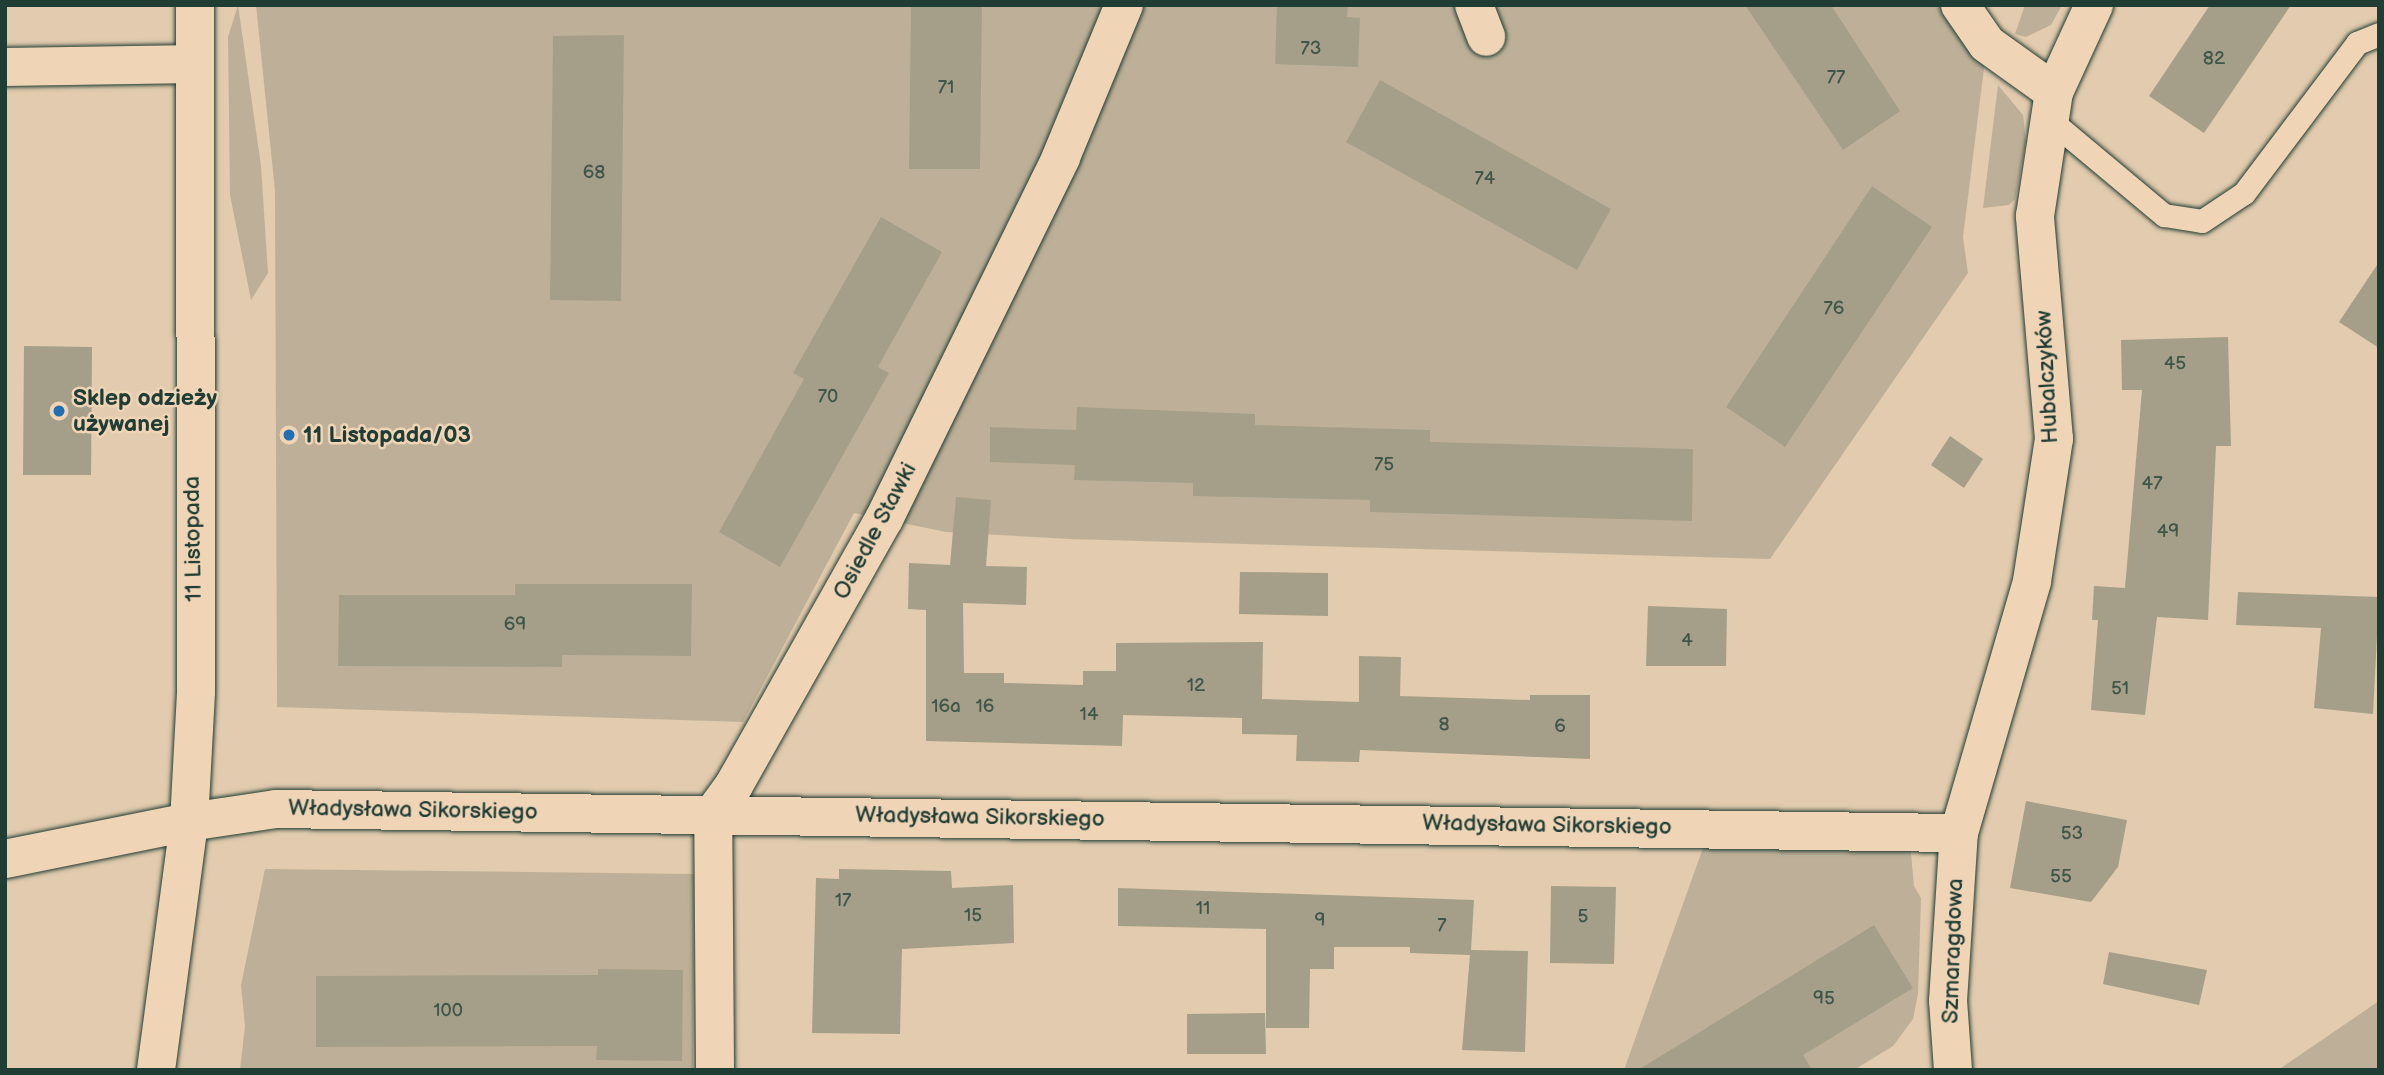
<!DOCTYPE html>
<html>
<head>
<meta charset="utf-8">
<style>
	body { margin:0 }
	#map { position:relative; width:2384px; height:1075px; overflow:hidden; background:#e2cbae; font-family:"Balsamiq Sans",sans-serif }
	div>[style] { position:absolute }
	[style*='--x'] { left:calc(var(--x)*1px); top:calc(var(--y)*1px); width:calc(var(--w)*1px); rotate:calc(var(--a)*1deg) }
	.green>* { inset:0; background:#beb098 }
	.building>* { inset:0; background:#a59f89 }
	.roads { filter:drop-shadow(0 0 2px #1f3d34) drop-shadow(0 0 2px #1f3d34) }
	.lane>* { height:23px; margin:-11.5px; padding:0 11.5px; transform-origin:11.5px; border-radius:11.5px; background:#efd4b6 }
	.street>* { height:38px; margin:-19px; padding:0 19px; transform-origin:19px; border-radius:19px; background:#efd4b6 }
	.secondary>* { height:38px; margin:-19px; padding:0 19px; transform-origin:19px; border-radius:19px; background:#efd4b6 }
	.dots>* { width:19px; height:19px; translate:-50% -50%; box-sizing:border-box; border:4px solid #efd4b6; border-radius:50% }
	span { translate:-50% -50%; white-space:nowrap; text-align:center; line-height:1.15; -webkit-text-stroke:5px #efd4b6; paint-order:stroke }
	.number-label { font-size:19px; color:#405649 }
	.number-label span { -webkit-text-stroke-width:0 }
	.street-label { font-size:23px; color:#1f3d34 }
	.poi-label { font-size:23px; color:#1f3d34; font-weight:700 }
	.left { translate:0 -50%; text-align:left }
	.frame { position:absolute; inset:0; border:7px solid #1f3d34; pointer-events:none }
</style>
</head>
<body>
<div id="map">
	<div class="green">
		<div style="clip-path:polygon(238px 5px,261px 166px,268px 273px,251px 300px,230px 195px,228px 37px)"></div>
		<div style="clip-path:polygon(256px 5px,1960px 5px,1987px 44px,1963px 237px,1968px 273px,1770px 559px,1070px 539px,946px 532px,854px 513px,743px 722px,277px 707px,275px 191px)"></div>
		<div style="clip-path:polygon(2025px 5px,2062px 5px,2051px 25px,2026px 37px,2015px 34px)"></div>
		<div style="clip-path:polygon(1998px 85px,2023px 115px,2026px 141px,2015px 199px,2009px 205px,1983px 208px)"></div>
		<div style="clip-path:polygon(1710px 828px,1909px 832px,1914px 886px,1921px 898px,1918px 994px,1913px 1019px,1893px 1046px,1854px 1070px,1624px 1070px)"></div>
		<div style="clip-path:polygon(265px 869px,694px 874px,693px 1070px,240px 1070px,245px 1026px,241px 985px)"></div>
		<div style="clip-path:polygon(2379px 1001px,2379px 1070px,2278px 1070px)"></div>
	</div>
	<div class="building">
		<div style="clip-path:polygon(911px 5px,982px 5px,980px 169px,909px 169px)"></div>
		<div style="clip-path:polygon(1277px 5px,1348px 5px,1347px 17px,1360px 18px,1358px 67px,1275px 64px)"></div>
		<div style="clip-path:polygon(1745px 5px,1831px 5px,1900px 111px,1843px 150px)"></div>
		<div style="clip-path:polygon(2210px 5px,2291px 5px,2204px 133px,2149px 96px)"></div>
		<div style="clip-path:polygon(624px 35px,621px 301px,550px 300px,553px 36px)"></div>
		<div style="clip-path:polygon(1380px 80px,1611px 209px,1577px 270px,1346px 142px)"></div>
		<div style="clip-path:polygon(1872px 186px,1932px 227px,1785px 447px,1726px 407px)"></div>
		<div style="clip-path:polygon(881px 217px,942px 252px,878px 367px,889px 373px,780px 567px,719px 532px,804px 379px,793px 373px)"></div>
		<div style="clip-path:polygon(2379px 262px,2379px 348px,2339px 322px)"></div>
		<div style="clip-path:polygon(2228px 337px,2231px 446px,2216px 446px,2208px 620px,2157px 617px,2145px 715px,2091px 710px,2098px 620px,2092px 620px,2094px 586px,2125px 588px,2142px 390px,2122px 390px,2121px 340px)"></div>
		<div style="clip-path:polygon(24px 346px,92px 347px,91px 475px,23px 475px)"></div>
		<div style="clip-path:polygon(1077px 407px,1255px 414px,1255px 425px,1430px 430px,1430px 442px,1693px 449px,1692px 521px,1370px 512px,1370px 500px,1193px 496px,1193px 483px,1074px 480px,1075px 465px,990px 462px,990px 427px,1076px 430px)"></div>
		<div style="clip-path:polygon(1950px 436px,1983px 459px,1964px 488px,1931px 465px)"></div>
		<div style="clip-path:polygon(956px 497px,991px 500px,986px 566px,1027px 567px,1026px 605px,963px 603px,964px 673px,1004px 673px,1004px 683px,1083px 685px,1083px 671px,1116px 671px,1116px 643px,1263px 642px,1262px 699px,1359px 702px,1359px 656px,1401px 657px,1400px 696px,1530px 700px,1530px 695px,1590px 695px,1590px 759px,1360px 750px,1359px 762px,1296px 761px,1297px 735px,1242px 734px,1242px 718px,1123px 715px,1122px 746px,926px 741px,926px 610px,908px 609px,909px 563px,950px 565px)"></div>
		<div style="clip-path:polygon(1240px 572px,1328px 573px,1328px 616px,1239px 614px)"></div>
		<div style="clip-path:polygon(515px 584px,692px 584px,691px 656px,562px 655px,562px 667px,338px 666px,339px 595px,515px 595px)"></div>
		<div style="clip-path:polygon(2238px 592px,2379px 597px,2373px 714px,2314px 708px,2321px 628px,2236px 625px)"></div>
		<div style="clip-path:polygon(1648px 606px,1727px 609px,1726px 666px,1646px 666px)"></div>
		<div style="clip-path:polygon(2026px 801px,2127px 820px,2118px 867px,2091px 902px,2010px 888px)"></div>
		<div style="clip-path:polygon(839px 869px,951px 871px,952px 888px,1013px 885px,1014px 943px,902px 949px,900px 1034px,812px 1033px,816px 878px,839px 879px)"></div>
		<div style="clip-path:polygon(1551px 886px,1616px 887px,1614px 964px,1550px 963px)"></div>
		<div style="clip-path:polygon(1118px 888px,1474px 900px,1471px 950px,1528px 951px,1525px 1052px,1462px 1050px,1470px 955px,1410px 953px,1410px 947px,1334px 947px,1334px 969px,1310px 969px,1309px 1028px,1266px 1028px,1266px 929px,1118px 926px)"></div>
		<div style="clip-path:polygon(1874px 925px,1913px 988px,1803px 1055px,1812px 1070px,1638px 1070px)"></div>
		<div style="clip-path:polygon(2109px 952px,2207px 970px,2199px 1005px,2103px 984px)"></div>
		<div style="clip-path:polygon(598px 969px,683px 970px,682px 1061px,596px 1060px,597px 1046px,316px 1047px,316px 976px,598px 975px)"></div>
		<div style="clip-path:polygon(1265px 1013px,1266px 1054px,1187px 1054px,1187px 1014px)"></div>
	</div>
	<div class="roads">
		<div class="lane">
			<div style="--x:2049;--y:119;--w:150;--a:39.9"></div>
			<div style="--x:2164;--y:215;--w:38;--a:9"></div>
			<div style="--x:2202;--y:221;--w:50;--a:-33.7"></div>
			<div style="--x:2244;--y:193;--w:188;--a:-53"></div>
			<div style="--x:2357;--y:43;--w:24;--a:-22"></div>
		</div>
		<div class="street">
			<div style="--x:1474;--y:5;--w:34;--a:69"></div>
			<div style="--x:1960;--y:5;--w:47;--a:55.3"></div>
			<div style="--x:1987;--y:44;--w:82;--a:35.6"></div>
			<div style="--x:5;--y:67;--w:189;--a:-0.9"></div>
			<div style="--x:5;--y:859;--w:188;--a:-11.4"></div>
			<div style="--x:715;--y:1070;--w:256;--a:-90.4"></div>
			<div style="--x:713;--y:814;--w:36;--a:-54"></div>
			<div style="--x:734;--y:785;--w:305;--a:-60.6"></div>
			<div style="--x:884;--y:519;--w:403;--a:-63.9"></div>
			<div style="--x:1061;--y:157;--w:165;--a:-67.5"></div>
			<div style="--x:1953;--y:1070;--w:69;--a:-94.1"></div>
			<div style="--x:1948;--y:1001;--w:168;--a:-86.3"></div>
		</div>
		<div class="secondary">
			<div style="--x:189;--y:822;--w:88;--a:-8.5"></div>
			<div style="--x:276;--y:809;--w:1683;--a:0.82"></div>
			<div style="--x:1959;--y:833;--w:262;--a:-73.8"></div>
			<div style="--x:2032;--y:581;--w:144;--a:-81.2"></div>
			<div style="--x:2054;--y:439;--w:224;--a:-94.9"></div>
			<div style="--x:2035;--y:216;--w:125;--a:-81.3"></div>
			<div style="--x:2054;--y:92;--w:96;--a:-65.3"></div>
			<div style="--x:156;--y:1070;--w:250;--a:-82.4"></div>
			<div style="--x:189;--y:822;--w:130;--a:-86.9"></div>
			<div style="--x:196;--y:692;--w:687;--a:-90.08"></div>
		</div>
	</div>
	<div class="dots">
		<div style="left:59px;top:411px;background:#1f6fb2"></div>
		<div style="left:289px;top:435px;background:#1f6fb2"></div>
	</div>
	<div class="number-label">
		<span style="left:1311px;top:49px">73</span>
		<span style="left:2214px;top:59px">82</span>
		<span style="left:1836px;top:78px">77</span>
		<span style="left:946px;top:88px">71</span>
		<span style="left:594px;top:173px">68</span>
		<span style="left:1485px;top:179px">74</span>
		<span style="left:1834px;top:309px">76</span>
		<span style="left:2175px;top:364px">45</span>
		<span style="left:828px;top:397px">70</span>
		<span style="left:1384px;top:465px">75</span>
		<span style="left:2152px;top:484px">47</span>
		<span style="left:2168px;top:532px">49</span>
		<span style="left:515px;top:625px">69</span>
		<span style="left:1687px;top:641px">4</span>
		<span style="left:1196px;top:686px">12</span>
		<span style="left:2120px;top:689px">51</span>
		<span style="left:946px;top:707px">16a</span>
		<span style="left:985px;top:707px">16</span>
		<span style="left:1089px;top:715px">14</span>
		<span style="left:1444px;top:725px">8</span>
		<span style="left:1560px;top:727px">6</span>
		<span style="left:2072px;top:834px">53</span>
		<span style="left:2061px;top:877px">55</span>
		<span style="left:843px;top:901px">17</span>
		<span style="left:1203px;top:909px">11</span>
		<span style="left:973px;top:916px">15</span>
		<span style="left:1583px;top:917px">5</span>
		<span style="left:1320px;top:921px">9</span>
		<span style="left:1442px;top:926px">7</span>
		<span style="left:1824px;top:999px">95</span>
		<span style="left:448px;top:1011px">100</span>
	</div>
	<div class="street-label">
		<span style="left:2047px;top:377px;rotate:-93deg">Hubalczyków</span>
		<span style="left:875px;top:531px;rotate:-62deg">Osiedle Stawki</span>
		<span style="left:193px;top:539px;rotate:-91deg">11 Listopada</span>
		<span style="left:413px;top:810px;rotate:1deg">Władysława Sikorskiego</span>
		<span style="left:980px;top:817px;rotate:1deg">Władysława Sikorskiego</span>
		<span style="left:1547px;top:825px;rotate:1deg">Władysława Sikorskiego</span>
		<span style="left:1953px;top:951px;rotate:-88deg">Szmaragdowa</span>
	</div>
	<div class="poi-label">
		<span class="left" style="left:73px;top:411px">Sklep odzieży<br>używanej</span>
		<span class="left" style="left:303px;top:435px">11 Listopada/03</span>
	</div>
	<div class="frame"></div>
</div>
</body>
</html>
